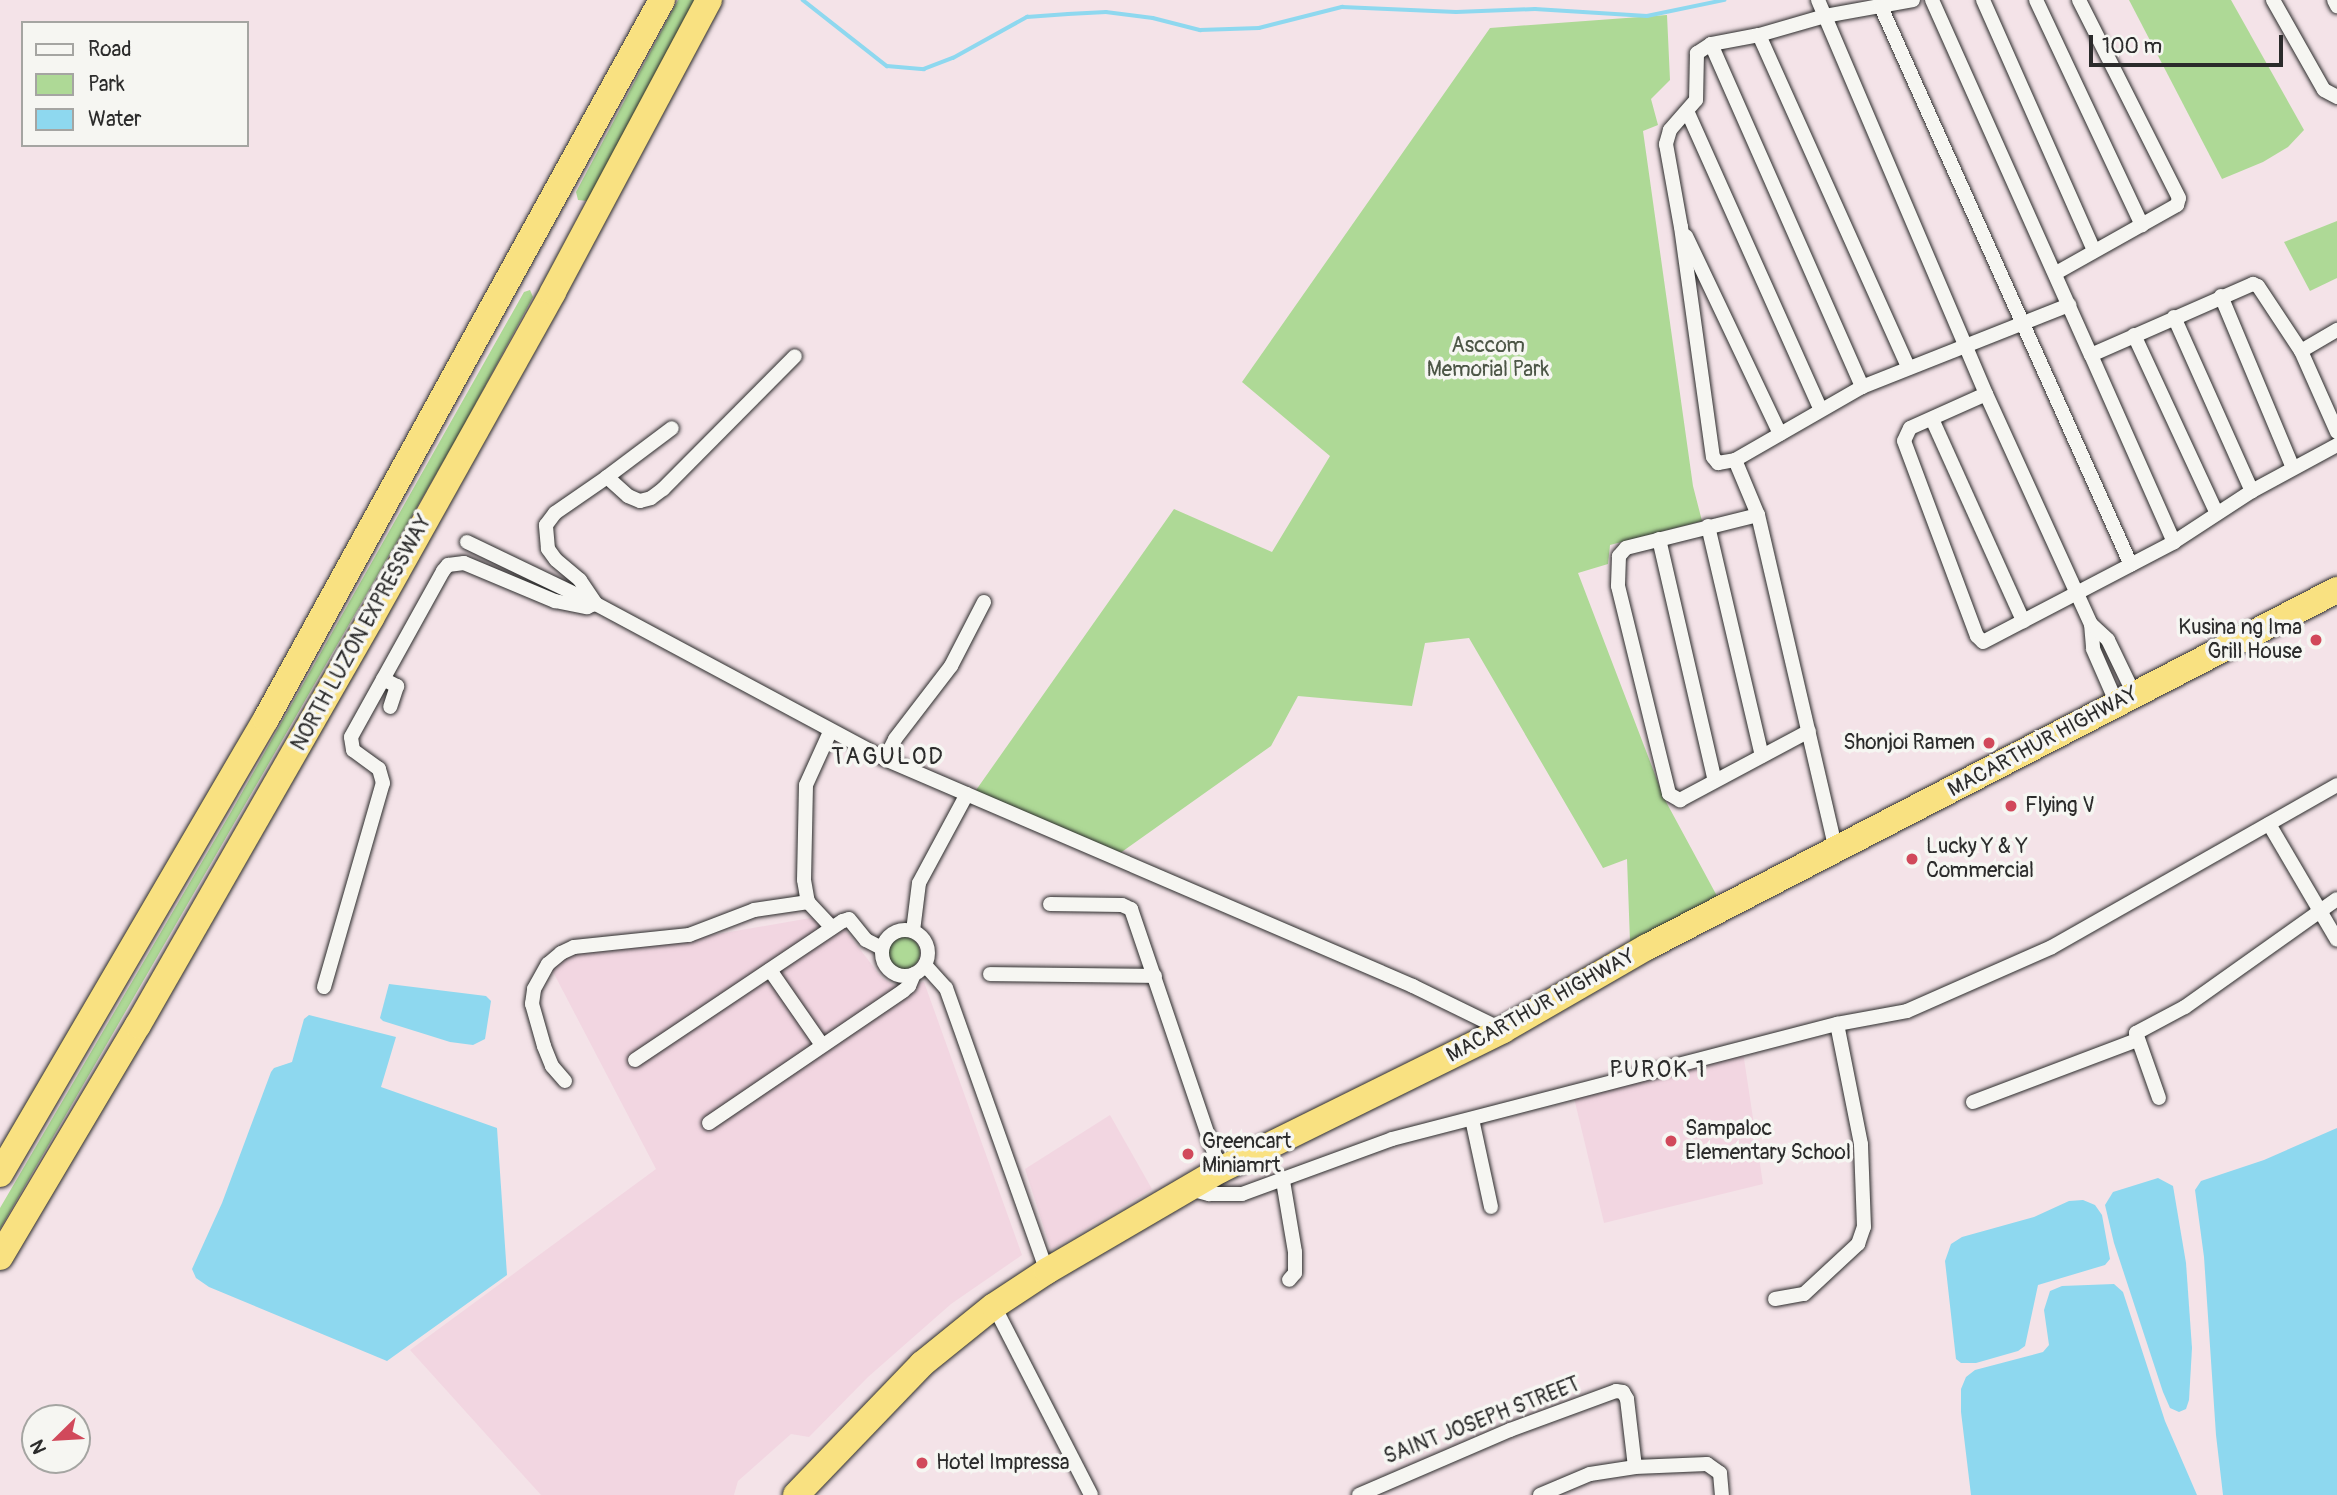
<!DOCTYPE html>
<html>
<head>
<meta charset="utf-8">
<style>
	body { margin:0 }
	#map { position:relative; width:2337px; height:1495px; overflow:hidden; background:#f4e3e8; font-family:Pangolin,sans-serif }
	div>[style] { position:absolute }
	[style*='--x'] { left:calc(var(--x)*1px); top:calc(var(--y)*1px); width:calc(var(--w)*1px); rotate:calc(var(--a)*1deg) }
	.built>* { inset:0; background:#f2d6e1 }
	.green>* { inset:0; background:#aed996 }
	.round { border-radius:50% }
	.water>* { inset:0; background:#8ed8ef }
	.stream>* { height:3.5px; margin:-1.75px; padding:0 1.75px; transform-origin:1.75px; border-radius:1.75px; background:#8ed8ef }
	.roads { filter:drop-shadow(0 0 2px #2b2b2b) drop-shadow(0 0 2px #2b2b2b) }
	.street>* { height:14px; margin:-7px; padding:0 7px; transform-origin:7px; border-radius:7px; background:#f6f6f2 }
	.street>.ring { margin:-7px; padding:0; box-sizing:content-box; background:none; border:14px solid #f6f6f2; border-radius:50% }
	.highway>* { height:26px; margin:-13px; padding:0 13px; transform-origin:13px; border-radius:13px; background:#f9e181 }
	.dots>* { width:19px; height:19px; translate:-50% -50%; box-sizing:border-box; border:4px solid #f6f6f2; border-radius:50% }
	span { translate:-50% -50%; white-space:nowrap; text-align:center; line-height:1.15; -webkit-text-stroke:7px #f6f6f2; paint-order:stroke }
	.park-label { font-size:21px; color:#4c5646 }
	.poi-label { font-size:21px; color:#2b2b2b }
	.right { translate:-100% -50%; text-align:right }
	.left { translate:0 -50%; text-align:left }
	.street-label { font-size:21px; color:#2b2b2b }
	.neighbourhood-label { font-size:23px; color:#2b2b2b; letter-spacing:2px }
	.legend { position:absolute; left:21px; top:21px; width:228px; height:126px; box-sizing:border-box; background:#f6f6f2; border:2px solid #a5a5a2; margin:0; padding:9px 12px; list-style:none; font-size:21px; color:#2b2b2b }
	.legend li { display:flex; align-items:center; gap:14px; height:35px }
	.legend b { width:35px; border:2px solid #a5a5a2 }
	.north { position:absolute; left:21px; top:1404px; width:70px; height:70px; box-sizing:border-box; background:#f6f6f2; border:2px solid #a5a5a2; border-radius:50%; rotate:246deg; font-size:19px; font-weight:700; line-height:28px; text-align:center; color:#2b2b2b }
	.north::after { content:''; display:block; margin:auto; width:24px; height:32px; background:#d1495b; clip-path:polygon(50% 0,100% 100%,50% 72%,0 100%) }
	.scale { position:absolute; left:2089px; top:35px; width:194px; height:32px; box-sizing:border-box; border:4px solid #2b2b2b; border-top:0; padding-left:9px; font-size:21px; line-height:24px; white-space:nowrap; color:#2b2b2b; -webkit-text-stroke:5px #f6f6f2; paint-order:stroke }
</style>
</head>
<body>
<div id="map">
	<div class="built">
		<div style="clip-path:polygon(833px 914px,882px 978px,896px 986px,924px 982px,1022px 1255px,951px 1304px,868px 1377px,809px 1437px,791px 1434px,738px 1481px,734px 1495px,541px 1495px,410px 1350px,656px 1169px,551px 968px,566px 954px,650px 946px)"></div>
		<div style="clip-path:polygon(1743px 1052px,1763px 1184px,1604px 1223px,1574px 1098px)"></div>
		<div style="clip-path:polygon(1110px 1115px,1152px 1189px,1051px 1250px,1025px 1169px)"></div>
	</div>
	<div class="green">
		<div style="clip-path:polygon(678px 0,695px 0,587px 201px,578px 200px,576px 192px)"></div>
		<div style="clip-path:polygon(2129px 0,2231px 0,2304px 130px,2288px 147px,2263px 162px,2222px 179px)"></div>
		<div style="clip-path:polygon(1667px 15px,1670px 80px,1651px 99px,1658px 125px,1643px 131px,1693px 486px,1702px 521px,1610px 545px,1608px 564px,1578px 573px,1664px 798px,1717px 896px,1630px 942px,1627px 859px,1603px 868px,1469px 638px,1425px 643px,1412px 706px,1298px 696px,1271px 746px,1116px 856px,974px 793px,1174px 509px,1272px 552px,1330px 456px,1242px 382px,1490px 28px)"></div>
		<div style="clip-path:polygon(2337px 221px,2337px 278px,2310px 291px,2284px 242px)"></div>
		<div style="clip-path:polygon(530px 290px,533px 297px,459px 434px,0 1229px,0 1208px,231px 812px,524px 292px)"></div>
		<div class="round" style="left:888px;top:937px;width:32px;height:32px"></div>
	</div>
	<div class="water">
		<div style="clip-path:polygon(389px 984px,486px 996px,491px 1001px,485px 1039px,473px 1045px,450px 1042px,383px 1021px,380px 1018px)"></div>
		<div style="clip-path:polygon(309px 1015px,396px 1037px,381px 1087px,497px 1128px,507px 1275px,387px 1361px,209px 1287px,196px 1278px,192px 1269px,222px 1203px,271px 1072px,274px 1068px,292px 1062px,304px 1019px)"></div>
		<div style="clip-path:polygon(2337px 1128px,2337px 1495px,2223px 1495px,2216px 1435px,2204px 1257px,2195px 1190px,2201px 1181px,2264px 1160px)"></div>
		<div style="clip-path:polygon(2158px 1178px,2173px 1186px,2186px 1263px,2192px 1348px,2189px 1400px,2186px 1409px,2179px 1412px,2170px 1408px,2163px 1392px,2114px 1243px,2105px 1205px,2113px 1192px)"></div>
		<div style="clip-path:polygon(2083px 1200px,2095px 1205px,2102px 1215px,2110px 1259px,2105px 1265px,2038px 1285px,2025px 1346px,2018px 1351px,1976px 1363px,1961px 1363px,1956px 1359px,1945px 1261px,1951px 1244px,1962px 1237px,2034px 1217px,2069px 1201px)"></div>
		<div style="clip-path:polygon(2114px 1284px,2123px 1292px,2165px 1421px,2197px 1495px,1971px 1495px,1961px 1412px,1961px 1389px,1966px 1377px,1975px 1370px,2043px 1352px,2049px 1345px,2044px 1310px,2050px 1291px,2062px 1286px)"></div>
	</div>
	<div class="stream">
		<div style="--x:803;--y:0;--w:107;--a:38.2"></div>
		<div style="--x:887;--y:66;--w:37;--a:5"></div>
		<div style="--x:924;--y:69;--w:31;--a:-21"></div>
		<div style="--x:953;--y:58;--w:85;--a:-29"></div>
		<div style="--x:1027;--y:17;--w:41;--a:-4.2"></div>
		<div style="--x:1068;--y:14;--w:38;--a:-3"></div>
		<div style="--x:1106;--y:12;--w:47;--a:7.3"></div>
		<div style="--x:1153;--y:18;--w:49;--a:14.3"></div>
		<div style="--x:1200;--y:30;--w:59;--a:-1.9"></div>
		<div style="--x:1259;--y:28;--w:86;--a:-14.2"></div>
		<div style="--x:1342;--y:7;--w:114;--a:2.5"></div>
		<div style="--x:1456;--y:12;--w:79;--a:-2.2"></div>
		<div style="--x:1535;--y:9;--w:112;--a:3.6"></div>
		<div style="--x:1647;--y:16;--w:79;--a:-11.7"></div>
	</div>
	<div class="roads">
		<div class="street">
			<div style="--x:1818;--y:0;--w:428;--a:66.9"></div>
			<div style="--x:1986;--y:394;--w:253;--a:65.5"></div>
			<div style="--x:2091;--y:624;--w:25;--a:85"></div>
			<div style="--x:2093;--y:649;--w:60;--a:66.4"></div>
			<div style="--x:1913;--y:0;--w:89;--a:169.7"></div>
			<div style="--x:1825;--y:16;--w:69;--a:163.9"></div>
			<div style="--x:1759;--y:35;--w:49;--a:169.4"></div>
			<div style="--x:1711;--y:44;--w:17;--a:147"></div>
			<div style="--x:1697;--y:53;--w:47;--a:91.2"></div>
			<div style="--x:1696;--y:100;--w:40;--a:131"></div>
			<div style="--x:1670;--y:130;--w:15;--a:106"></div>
			<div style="--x:1666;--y:144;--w:84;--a:79.8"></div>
			<div style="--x:1681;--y:227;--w:232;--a:82.1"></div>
			<div style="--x:1713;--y:457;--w:8;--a:50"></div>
			<div style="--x:1718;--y:463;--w:17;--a:-10"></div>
			<div style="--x:1735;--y:460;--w:146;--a:-29.9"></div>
			<div style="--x:1862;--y:387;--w:223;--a:-21.6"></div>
			<div style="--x:1932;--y:0;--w:389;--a:65.9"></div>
			<div style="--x:2091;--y:355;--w:177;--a:-23.7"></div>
			<div style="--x:2253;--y:284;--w:5;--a:22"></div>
			<div style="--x:2258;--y:286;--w:78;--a:56.5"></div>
			<div style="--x:2301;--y:351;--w:42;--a:-30.3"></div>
			<div style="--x:1983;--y:0;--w:274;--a:66.1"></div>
			<div style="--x:2036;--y:0;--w:249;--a:64.8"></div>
			<div style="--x:2273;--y:0;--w:103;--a:60.5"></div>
			<div style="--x:2324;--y:90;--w:15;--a:28"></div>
			<div style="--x:2334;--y:0;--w:7;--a:63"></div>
			<div style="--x:1881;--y:7;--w:611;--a:65.87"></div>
			<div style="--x:1759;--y:35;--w:364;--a:65.8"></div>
			<div style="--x:1711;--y:44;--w:375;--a:66.2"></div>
			<div style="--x:1688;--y:113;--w:325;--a:65.9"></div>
			<div style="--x:1686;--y:236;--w:219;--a:64.6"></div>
			<div style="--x:2056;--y:273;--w:139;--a:-29.3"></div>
			<div style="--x:2177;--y:205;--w:7;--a:-74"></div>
			<div style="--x:2179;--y:198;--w:222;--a:-116.8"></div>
			<div style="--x:2221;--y:296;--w:186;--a:67.3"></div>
			<div style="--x:2174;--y:317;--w:191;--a:65.9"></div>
			<div style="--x:2134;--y:335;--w:195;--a:65.1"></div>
			<div style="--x:2301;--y:351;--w:89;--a:66"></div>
			<div style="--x:2091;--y:355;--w:205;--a:66.1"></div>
			<div style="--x:1986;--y:394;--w:83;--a:155.9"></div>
			<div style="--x:1910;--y:428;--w:14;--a:115"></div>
			<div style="--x:1904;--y:441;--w:208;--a:69.5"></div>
			<div style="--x:1977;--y:636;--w:8;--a:45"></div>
			<div style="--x:1983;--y:642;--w:216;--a:-27.6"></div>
			<div style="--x:2174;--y:542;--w:93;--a:-33.2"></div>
			<div style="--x:2252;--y:491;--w:97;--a:-28.4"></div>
			<div style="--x:1932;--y:419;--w:222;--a:65.7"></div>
			<div style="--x:1735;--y:460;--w:60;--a:67.3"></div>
			<div style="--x:1758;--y:515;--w:343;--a:76.9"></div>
			<div style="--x:607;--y:477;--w:81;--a:-37"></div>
			<div style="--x:1758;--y:515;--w:136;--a:166"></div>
			<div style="--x:1626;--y:548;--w:11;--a:131"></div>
			<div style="--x:1619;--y:556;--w:30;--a:92"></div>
			<div style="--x:1618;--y:586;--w:214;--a:76.2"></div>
			<div style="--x:1669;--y:794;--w:13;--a:29"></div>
			<div style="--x:1680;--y:800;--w:146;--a:-28.1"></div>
			<div style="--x:1708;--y:526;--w:236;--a:76.8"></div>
			<div style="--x:1659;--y:539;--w:248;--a:77"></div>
			<div style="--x:467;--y:542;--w:143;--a:25.7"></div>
			<div style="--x:596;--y:604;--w:328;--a:28.2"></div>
			<div style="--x:885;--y:759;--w:575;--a:23.26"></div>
			<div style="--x:1413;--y:986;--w:100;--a:26.1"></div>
			<div style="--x:596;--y:604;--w:29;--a:-124"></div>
			<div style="--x:580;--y:580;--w:31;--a:-140"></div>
			<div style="--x:556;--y:560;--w:14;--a:-126"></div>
			<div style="--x:548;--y:549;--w:24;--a:-95"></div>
			<div style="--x:546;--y:525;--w:15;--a:-53"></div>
			<div style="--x:555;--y:513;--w:63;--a:-34.7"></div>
			<div style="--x:607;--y:477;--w:28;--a:42"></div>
			<div style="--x:628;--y:496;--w:13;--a:23"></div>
			<div style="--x:640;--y:501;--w:11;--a:-15"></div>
			<div style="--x:651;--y:498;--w:15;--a:-37"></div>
			<div style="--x:663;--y:489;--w:187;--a:-45.2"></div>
			<div style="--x:2091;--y:624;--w:23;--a:43"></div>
			<div style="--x:2108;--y:640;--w:60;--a:64.3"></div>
			<div style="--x:383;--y:679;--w:16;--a:27"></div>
			<div style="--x:397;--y:686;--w:22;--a:108"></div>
			<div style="--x:830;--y:732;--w:58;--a:114.4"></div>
			<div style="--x:806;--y:785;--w:95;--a:91.2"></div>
			<div style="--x:804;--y:880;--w:22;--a:80"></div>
			<div style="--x:808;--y:902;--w:35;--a:47"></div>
			<div style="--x:885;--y:759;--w:22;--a:-63"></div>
			<div style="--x:895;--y:739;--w:92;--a:-52.5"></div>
			<div style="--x:951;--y:666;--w:72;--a:-62.7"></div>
			<div style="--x:2269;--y:824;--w:134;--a:59.6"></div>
			<div style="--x:1050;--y:904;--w:72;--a:0.8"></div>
			<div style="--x:1122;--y:905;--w:10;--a:24"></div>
			<div style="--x:1131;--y:909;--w:276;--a:71.2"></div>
			<div class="ring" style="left:882px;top:930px;width:32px;height:32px"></div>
			<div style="--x:913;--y:931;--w:48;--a:-82.9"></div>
			<div style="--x:919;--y:883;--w:101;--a:-61.7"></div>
			<div style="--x:925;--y:965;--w:31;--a:48"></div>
			<div style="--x:946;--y:988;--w:300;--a:70.4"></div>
			<div style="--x:770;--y:970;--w:91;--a:55.3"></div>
			<div style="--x:990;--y:974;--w:165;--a:0.7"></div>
			<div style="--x:324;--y:987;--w:212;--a:-73.9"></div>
			<div style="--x:383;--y:783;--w:15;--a:-106"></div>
			<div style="--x:379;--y:769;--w:32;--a:-144"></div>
			<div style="--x:353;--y:750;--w:13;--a:-99"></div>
			<div style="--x:351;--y:737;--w:190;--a:-61"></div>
			<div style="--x:443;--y:571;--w:8;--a:-50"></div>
			<div style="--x:448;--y:565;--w:16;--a:-7"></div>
			<div style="--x:464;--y:563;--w:99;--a:22.7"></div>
			<div style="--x:555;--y:601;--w:33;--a:11"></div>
			<div style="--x:587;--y:607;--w:9;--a:-21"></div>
			<div style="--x:635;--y:1060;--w:250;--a:-33.8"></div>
			<div style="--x:843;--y:921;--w:6;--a:-18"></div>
			<div style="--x:849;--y:919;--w:27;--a:51"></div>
			<div style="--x:866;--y:940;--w:18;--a:27"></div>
			<div style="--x:565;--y:1081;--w:20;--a:-131"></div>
			<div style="--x:552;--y:1066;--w:22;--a:-112"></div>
			<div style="--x:544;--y:1046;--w:44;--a:-105.9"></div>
			<div style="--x:532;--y:1004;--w:15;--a:-82"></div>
			<div style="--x:534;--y:989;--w:29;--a:-61"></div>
			<div style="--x:548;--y:964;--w:17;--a:-40"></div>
			<div style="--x:561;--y:953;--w:14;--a:-25"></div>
			<div style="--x:574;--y:947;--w:116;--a:-6"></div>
			<div style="--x:689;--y:935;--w:70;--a:-21"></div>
			<div style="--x:754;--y:910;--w:55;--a:-8.4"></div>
			<div style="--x:2159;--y:1098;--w:69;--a:-109.5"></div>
			<div style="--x:2136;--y:1033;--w:55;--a:-28"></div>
			<div style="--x:2185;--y:1007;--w:186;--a:-35.4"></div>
			<div style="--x:1973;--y:1102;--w:175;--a:-20.7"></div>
			<div style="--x:1472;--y:1119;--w:90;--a:77.8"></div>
			<div style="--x:709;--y:1123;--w:235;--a:-34.2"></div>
			<div style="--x:903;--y:991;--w:8;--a:-40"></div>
			<div style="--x:909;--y:986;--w:13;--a:-67"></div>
			<div style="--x:1283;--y:1181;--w:72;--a:80.4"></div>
			<div style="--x:1295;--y:1252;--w:21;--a:90"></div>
			<div style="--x:1295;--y:1273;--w:9;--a:131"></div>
			<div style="--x:1190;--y:1189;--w:20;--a:15"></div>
			<div style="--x:1209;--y:1194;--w:33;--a:0"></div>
			<div style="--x:1242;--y:1194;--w:160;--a:-20.1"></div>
			<div style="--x:1392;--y:1139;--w:460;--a:-14.5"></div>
			<div style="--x:1837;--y:1024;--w:71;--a:-10.5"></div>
			<div style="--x:1907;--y:1011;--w:158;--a:-23.8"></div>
			<div style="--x:2052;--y:947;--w:328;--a:-29.6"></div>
			<div style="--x:1775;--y:1299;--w:29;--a:-10"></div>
			<div style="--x:1804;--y:1294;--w:74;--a:-42.8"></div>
			<div style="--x:1858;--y:1244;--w:18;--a:-71"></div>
			<div style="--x:1864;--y:1227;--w:83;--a:-92.1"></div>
			<div style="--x:1861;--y:1144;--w:122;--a:-101.3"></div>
			<div style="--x:994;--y:1306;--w:212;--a:62.8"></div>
			<div style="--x:1359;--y:1495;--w:164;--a:-23.3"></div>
			<div style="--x:1510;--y:1430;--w:113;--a:-20.2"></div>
			<div style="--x:1616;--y:1391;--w:7;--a:8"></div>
			<div style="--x:1623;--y:1392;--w:8;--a:60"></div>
			<div style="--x:1627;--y:1399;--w:68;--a:83.3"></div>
			<div style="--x:1540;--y:1495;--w:54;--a:-22.8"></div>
			<div style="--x:1590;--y:1474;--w:46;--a:-8.8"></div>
			<div style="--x:1635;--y:1467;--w:72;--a:-2.4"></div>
			<div style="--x:1707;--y:1464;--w:16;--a:35"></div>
			<div style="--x:1720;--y:1473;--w:22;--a:85"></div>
		</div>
		<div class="highway">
			<div style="--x:0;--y:1174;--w:527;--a:-59.69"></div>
			<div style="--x:266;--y:719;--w:821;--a:-61.16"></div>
			<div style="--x:0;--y:1257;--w:270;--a:-59.3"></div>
			<div style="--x:138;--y:1025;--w:469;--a:-60.2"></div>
			<div style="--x:371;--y:618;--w:373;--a:-60.8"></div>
			<div style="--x:553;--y:292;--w:331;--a:-61.9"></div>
			<div style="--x:796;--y:1495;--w:182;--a:-46.1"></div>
			<div style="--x:922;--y:1364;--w:92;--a:-38.9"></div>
			<div style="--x:994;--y:1306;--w:64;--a:-33.4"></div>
			<div style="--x:1047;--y:1271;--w:200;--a:-30.3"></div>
			<div style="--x:1220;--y:1170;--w:316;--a:-26.3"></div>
			<div style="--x:1503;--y:1030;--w:166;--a:-30"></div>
			<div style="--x:1647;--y:947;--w:777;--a:-27.36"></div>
		</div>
	</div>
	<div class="dots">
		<div style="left:2316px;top:640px;background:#d1495b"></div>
		<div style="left:1989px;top:743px;background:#d1495b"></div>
		<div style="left:2011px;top:806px;background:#d1495b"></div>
		<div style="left:1912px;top:859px;background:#d1495b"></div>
		<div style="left:1671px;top:1141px;background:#d1495b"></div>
		<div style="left:1188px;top:1154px;background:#d1495b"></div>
		<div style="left:922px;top:1463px;background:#d1495b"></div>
	</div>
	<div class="park-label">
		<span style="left:1488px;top:358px">Asccom<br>Memorial Park</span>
	</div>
	<div class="poi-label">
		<span class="right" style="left:2302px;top:640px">Kusina ng Ima<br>Grill House</span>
		<span class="right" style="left:1975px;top:743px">Shonjoi Ramen</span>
		<span class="left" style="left:2025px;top:806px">Flying V</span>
		<span class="left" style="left:1926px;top:859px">Lucky Y &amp; Y<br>Commercial</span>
		<span class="left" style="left:1685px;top:1141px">Sampaloc<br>Elementary School</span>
		<span class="left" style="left:1202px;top:1154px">Greencart<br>Miniamrt</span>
		<span class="left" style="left:936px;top:1463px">Hotel Impressa</span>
	</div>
	<div class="street-label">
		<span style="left:362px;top:633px;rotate:-61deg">NORTH LUZON EXPRESSWAY</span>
		<span style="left:2043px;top:742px;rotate:-28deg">MACARTHUR HIGHWAY</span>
		<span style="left:1541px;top:1006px;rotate:-29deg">MACARTHUR HIGHWAY</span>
		<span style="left:1482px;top:1421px;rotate:-21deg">SAINT JOSEPH STREET</span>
	</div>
	<div class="neighbourhood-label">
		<span style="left:888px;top:757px">TAGULOD</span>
		<span style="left:1658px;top:1070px">PUROK 1</span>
	</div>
	<ul class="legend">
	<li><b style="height:9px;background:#f6f6f2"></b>Road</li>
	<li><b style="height:19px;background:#aed996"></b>Park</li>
	<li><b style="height:19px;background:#8ed8ef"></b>Water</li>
	</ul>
	<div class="north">N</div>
	<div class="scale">100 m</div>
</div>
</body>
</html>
